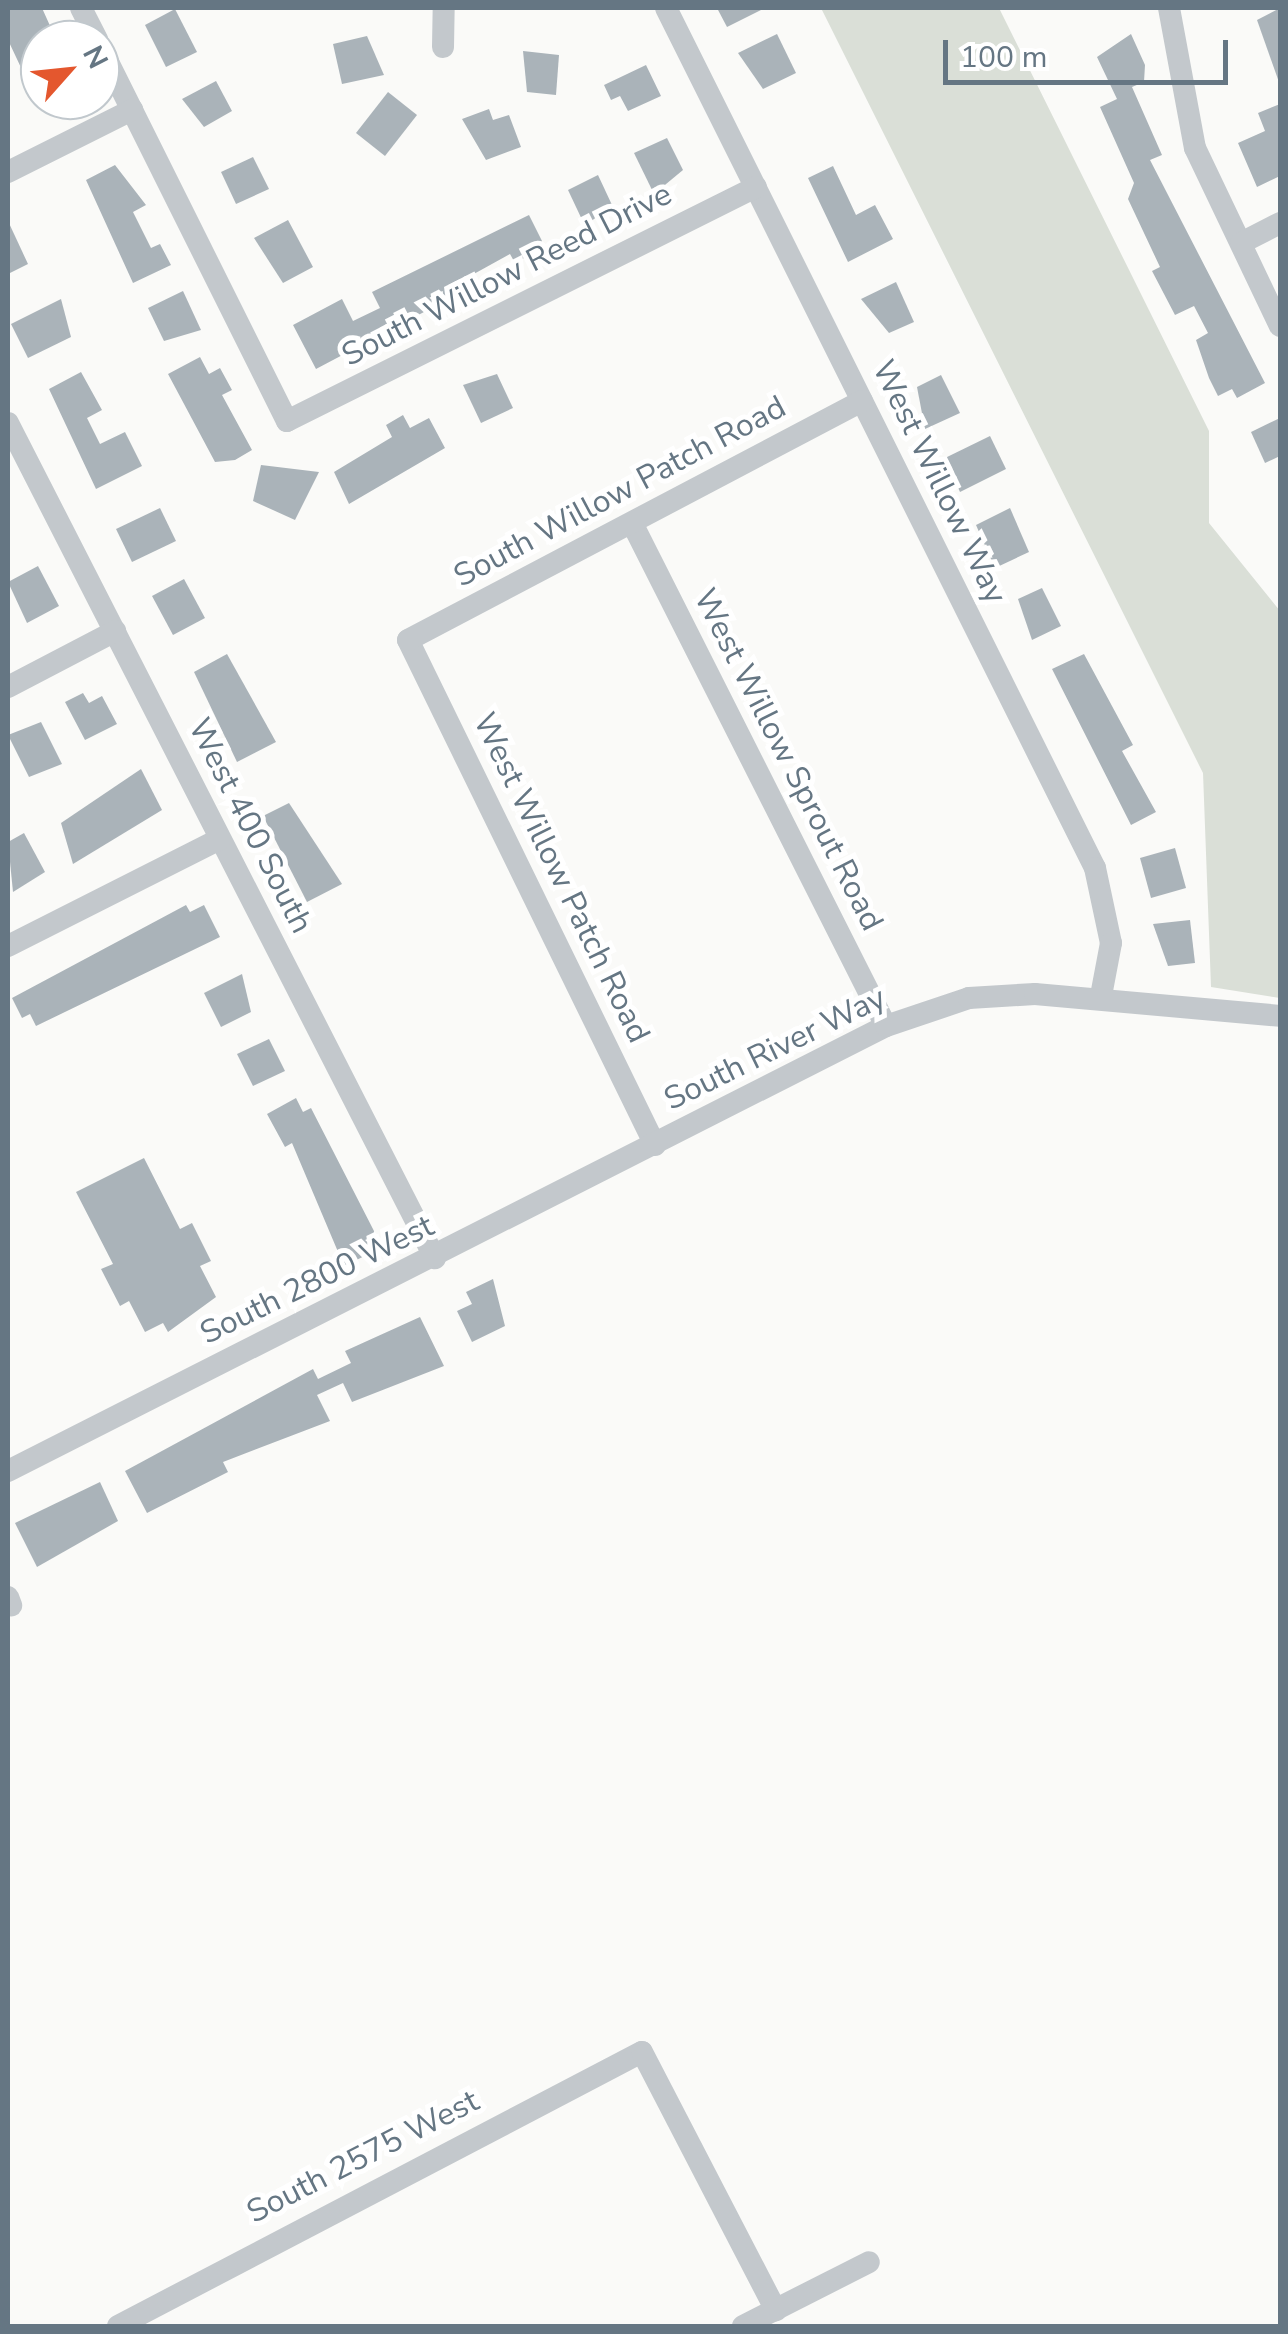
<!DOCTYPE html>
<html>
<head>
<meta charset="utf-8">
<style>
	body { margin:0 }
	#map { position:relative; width:1288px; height:2334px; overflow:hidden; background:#fafaf8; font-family:"Nunito Sans",sans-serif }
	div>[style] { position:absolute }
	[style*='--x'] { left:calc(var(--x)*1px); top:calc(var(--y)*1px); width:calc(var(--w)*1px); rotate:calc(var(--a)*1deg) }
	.green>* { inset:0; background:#dadfd7 }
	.building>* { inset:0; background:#aab3b9 }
	.minor>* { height:22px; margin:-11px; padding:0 11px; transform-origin:11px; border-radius:11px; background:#c3c8cc }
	span { translate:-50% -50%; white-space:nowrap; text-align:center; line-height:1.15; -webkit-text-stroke:10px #fff; paint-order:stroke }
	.street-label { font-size:32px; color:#657683 }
	.frame { position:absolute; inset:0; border:10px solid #657683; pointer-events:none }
	.north { position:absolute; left:20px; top:20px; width:100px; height:100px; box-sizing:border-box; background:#fff; border:2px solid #c1c8cd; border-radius:50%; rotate:63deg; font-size:28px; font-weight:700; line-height:40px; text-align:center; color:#657683 }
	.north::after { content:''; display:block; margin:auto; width:35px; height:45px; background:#e4572e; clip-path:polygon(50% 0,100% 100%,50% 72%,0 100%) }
	.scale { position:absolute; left:943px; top:40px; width:285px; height:45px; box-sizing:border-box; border:5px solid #657683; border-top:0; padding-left:12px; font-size:30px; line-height:35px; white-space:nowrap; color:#657683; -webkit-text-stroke:8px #fff; paint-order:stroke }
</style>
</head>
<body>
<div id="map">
	<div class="green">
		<div style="clip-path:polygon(821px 8px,999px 8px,1209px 431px,1209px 523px,1280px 611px,1280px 998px,1211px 987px,1203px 773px)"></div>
	</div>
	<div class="building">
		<div style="clip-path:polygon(8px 8px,42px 8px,51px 28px,40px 34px,40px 108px,8px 40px)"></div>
		<div style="clip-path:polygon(717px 8px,765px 8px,727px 27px)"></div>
		<div style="clip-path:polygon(1280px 8px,1280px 85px,1257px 20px)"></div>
		<div style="clip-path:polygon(175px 9px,197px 52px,166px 67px,145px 25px)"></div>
		<div style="clip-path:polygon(777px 34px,796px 73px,763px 89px,738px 53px)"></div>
		<div style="clip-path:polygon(1131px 34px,1145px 65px,1144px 82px,1132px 87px,1162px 155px,1150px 160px,1265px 383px,1237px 398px,1232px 389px,1218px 396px,1209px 378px,1196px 340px,1208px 333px,1194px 306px,1175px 315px,1152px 271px,1160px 267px,1128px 199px,1134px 183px,1100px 107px,1117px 99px,1097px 57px)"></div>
		<div style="clip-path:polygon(367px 36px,384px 75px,342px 84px,333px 44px)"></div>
		<div style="clip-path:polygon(523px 51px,559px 55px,556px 95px,527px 92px)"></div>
		<div style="clip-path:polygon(646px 65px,661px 96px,628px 111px,620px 96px,611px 100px,604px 85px)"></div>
		<div style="clip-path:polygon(216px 81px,232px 111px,204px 127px,182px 99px)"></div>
		<div style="clip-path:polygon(388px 92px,417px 115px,385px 156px,356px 133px)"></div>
		<div style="clip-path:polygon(1280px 104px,1280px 176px,1257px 187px,1238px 143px,1265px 131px,1258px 113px)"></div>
		<div style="clip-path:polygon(489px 109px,493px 120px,509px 115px,521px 147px,486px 160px,462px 119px)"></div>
		<div style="clip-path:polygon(667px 138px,683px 170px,654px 194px,634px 153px)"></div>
		<div style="clip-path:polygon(253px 157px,269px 189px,236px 204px,221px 172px)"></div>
		<div style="clip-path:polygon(115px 165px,146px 205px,133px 212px,151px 248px,160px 244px,171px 265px,133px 283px,86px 180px)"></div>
		<div style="clip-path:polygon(833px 166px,856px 215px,875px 205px,893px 239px,848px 262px,808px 178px)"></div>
		<div style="clip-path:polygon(598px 175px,612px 205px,585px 226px,568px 190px)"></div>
		<div style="clip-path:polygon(529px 215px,542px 241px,535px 252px,515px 263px,510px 254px,472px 275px,477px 284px,316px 369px,293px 325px,342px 299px,353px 321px,380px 308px,372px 292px)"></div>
		<div style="clip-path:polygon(288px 220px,313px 267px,283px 283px,254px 238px)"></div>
		<div style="clip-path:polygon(8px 221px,28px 264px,8px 274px)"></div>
		<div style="clip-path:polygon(896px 282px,914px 322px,889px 333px,861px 299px)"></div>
		<div style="clip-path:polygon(183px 291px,201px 330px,164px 341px,148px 308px)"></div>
		<div style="clip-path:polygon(61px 299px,71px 337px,28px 358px,11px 324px)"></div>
		<div style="clip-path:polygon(200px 357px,209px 374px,220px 368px,232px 390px,222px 395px,252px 450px,235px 460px,215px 462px,168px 374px)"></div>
		<div style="clip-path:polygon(81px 372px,102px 410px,87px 418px,100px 444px,125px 432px,142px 466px,96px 489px,49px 389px)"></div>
		<div style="clip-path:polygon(497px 374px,513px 408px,481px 423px,463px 385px)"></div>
		<div style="clip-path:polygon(941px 375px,960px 413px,925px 429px,917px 387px)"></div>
		<div style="clip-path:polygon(403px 415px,410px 428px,429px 418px,445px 448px,349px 504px,334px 472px,392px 437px,386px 425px)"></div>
		<div style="clip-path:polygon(1280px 418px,1280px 456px,1265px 463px,1251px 432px)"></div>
		<div style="clip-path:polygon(990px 436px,1006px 469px,960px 492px,945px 458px)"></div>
		<div style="clip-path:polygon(261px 465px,319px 472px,295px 520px,253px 501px)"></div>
		<div style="clip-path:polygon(160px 508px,176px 541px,132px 562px,116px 529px)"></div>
		<div style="clip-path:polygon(1010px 508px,1029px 552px,995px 568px,976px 525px)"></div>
		<div style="clip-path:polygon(38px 566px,59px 606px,27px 623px,8px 582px)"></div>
		<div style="clip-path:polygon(184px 579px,205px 618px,173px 635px,152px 596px)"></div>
		<div style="clip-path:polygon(1042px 588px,1061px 626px,1032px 640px,1018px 599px)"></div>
		<div style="clip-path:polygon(227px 654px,276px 742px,237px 762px,194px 672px)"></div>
		<div style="clip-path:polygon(1084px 654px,1133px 745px,1122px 751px,1156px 812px,1131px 825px,1052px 669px)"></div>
		<div style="clip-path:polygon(83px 693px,89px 703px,102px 696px,117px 724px,85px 740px,65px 702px)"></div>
		<div style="clip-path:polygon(41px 722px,62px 764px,29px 777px,8px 735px)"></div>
		<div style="clip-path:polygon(141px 769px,162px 810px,73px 864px,61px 823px)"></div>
		<div style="clip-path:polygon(289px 803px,342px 884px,307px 902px,263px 816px)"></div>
		<div style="clip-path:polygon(24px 833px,45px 872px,13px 892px,8px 842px)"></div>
		<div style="clip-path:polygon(1175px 848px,1186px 888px,1151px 898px,1140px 858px)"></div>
		<div style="clip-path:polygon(186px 905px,190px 912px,204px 905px,220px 937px,36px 1026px,30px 1014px,22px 1018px,12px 998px)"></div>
		<div style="clip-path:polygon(1190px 920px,1195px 963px,1168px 966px,1153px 924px)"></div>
		<div style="clip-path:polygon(242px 974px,251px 1012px,221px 1027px,204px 993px)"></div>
		<div style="clip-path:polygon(269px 1039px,285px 1071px,253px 1086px,237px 1054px)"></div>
		<div style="clip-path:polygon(296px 1098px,303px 1112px,311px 1108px,374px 1231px,375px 1251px,344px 1266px,292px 1143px,285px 1147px,267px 1114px)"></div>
		<div style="clip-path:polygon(144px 1158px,180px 1229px,192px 1223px,211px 1261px,200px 1266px,216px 1297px,168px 1332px,163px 1323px,145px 1332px,129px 1301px,120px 1306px,101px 1269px,113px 1264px,76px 1192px)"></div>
		<div style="clip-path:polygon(493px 1279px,505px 1326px,472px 1342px,457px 1311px,472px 1304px,466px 1292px)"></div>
		<div style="clip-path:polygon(420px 1317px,444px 1366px,352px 1402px,343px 1383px,317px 1395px,330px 1421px,223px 1462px,228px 1472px,147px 1513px,125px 1471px,313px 1369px,318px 1379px,351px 1363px,345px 1351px)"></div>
		<div style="clip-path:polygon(100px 1482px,118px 1521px,37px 1567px,15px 1523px)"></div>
	</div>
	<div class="minor">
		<div style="--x:81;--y:8;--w:36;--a:63"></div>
		<div style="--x:666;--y:8;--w:961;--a:63.49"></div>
		<div style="--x:1095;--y:868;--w:77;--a:78"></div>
		<div style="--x:1111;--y:943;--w:54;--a:100.7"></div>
		<div style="--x:1169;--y:8;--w:142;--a:79.5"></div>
		<div style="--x:1195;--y:148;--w:197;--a:64.5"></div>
		<div style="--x:100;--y:46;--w:419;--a:63.5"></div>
		<div style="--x:287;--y:421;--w:524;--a:-26.52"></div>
		<div style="--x:443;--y:47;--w:39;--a:-89"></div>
		<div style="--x:8;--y:172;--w:139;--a:-26.6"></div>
		<div style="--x:1241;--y:243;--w:44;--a:-27.1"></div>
		<div style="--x:8;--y:423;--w:938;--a:62.92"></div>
		<div style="--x:632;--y:523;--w:563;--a:63.21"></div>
		<div style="--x:8;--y:687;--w:121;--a:-27.6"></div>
		<div style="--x:8;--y:946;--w:237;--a:-26.8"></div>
		<div style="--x:655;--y:1145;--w:562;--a:-116.06"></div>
		<div style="--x:408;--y:640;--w:513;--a:-27.76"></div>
		<div style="--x:8;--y:1471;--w:984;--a:-26.88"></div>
		<div style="--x:886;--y:1026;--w:88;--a:-18.6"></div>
		<div style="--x:969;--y:998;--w:66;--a:-3.5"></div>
		<div style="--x:1035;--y:994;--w:246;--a:5.1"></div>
		<div style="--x:8;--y:1597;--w:9;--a:69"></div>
		<div style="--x:118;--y:2326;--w:591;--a:-27.61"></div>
		<div style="--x:642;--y:2052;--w:291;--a:62.6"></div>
		<div style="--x:743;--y:2326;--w:141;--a:-26.9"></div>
	</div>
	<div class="street-label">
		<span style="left:507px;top:275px;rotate:-27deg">South Willow Reed Drive</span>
		<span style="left:939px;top:482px;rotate:64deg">West Willow Way</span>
		<span style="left:620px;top:492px;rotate:-28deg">South Willow Patch Road</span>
		<span style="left:788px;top:760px;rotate:63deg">West Willow Sprout Road</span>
		<span style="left:250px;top:826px;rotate:63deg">West 400 South</span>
		<span style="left:561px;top:878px;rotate:64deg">West Willow Patch Road</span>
		<span style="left:775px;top:1049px;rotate:-26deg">South River Way</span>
		<span style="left:317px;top:1280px;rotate:-26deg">South 2800 West</span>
		<span style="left:363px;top:2157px;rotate:-27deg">South 2575 West</span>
	</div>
	<div class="frame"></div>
	<div class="north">N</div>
	<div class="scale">100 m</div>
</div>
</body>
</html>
